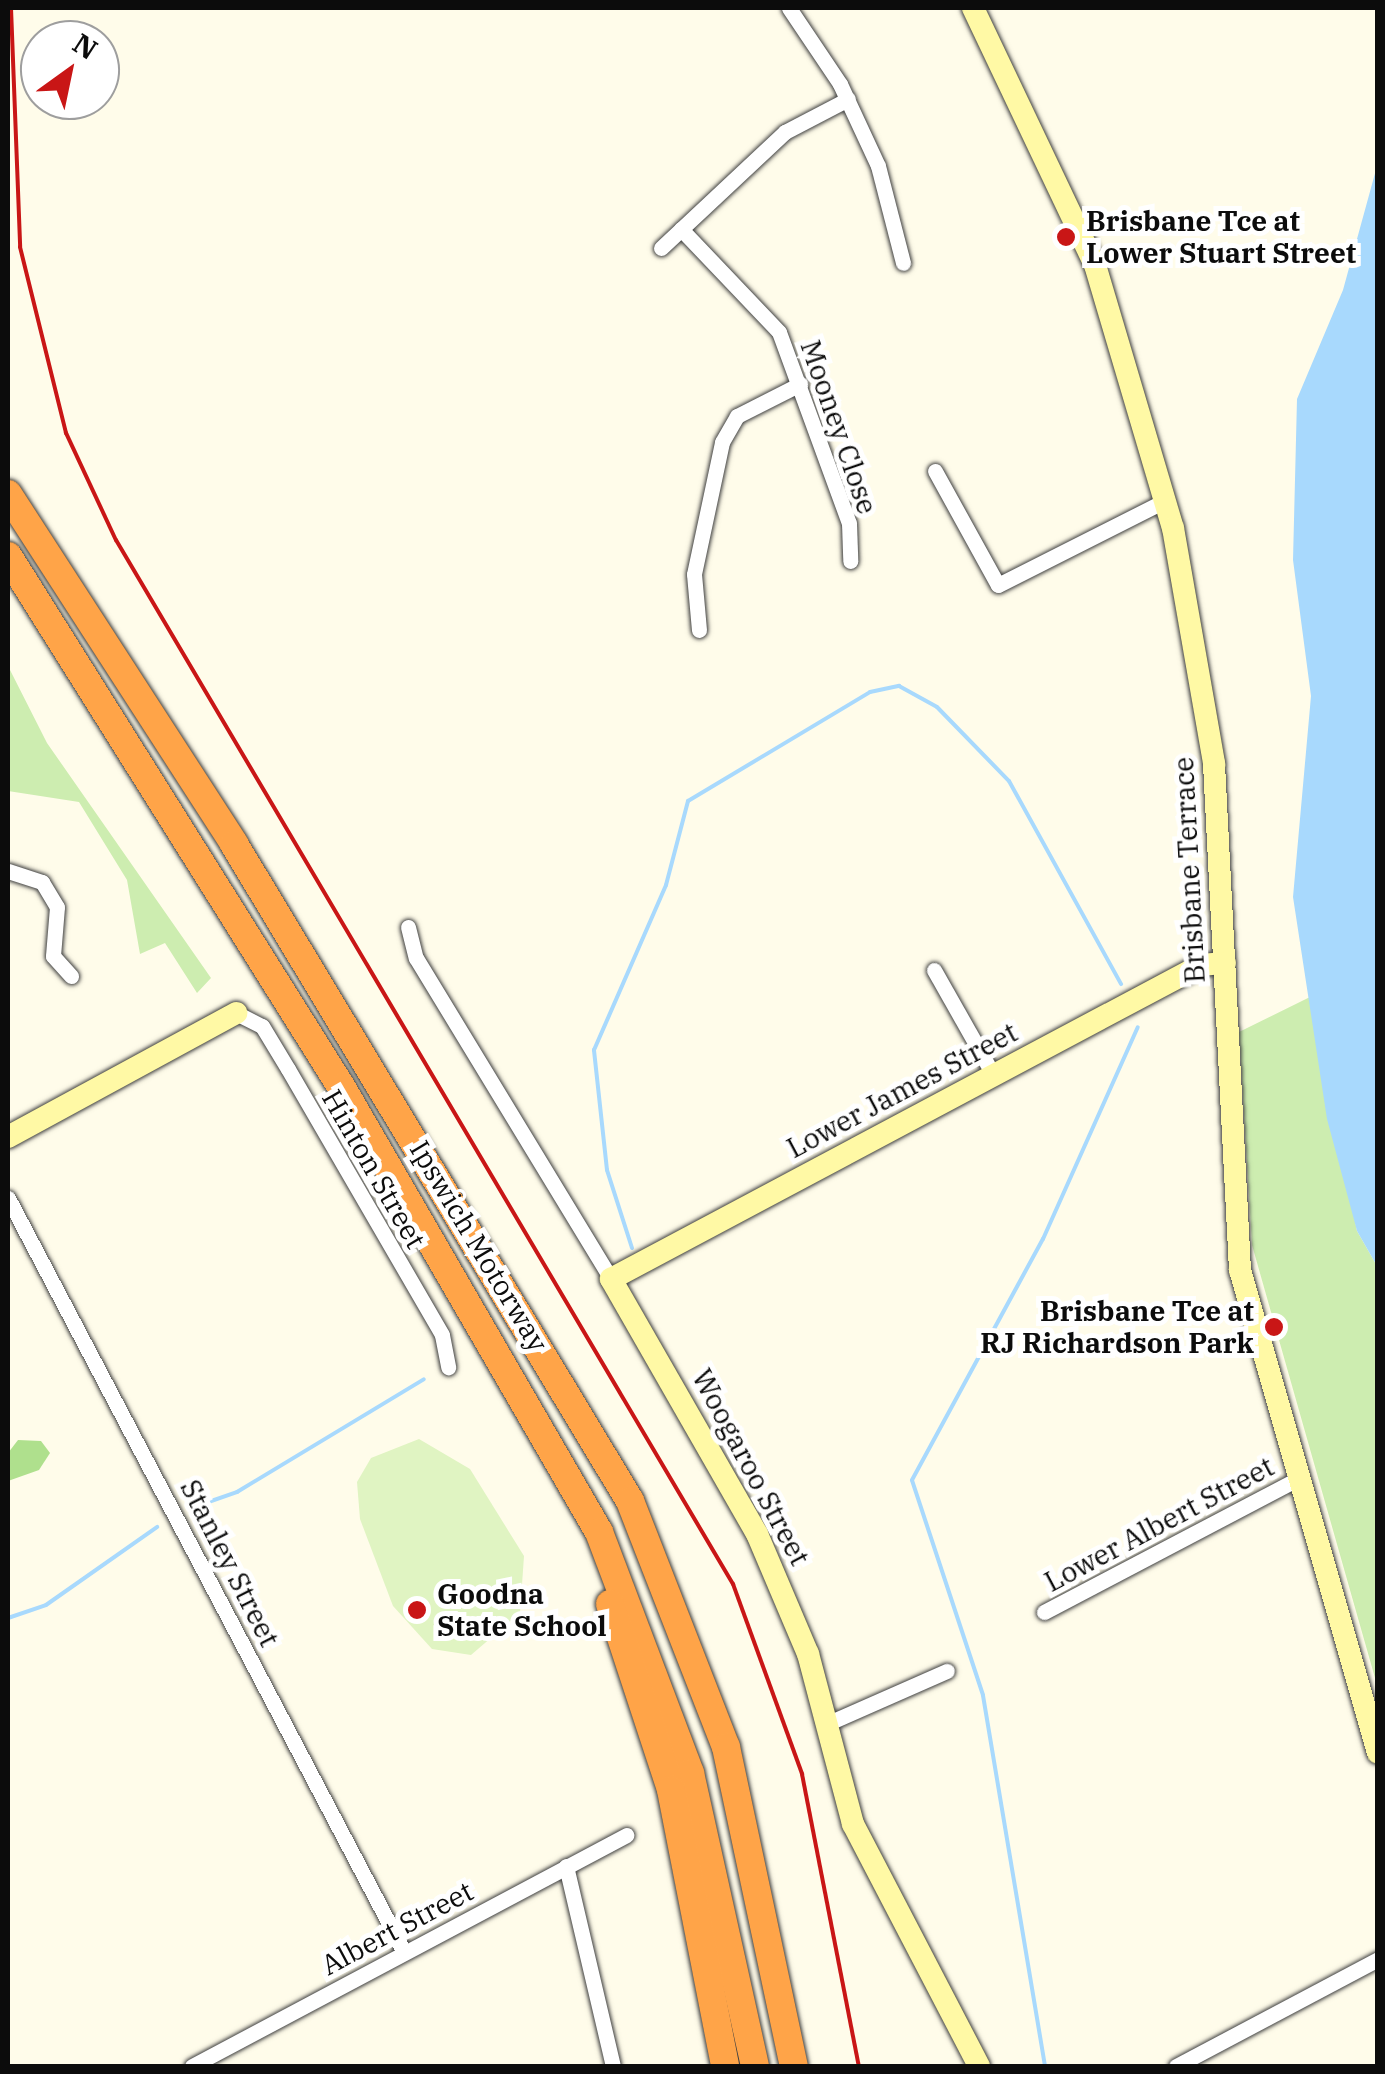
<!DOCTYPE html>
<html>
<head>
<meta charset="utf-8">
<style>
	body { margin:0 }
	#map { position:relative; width:1385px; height:2074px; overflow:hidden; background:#fffcea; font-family:"IBM Plex Serif",serif }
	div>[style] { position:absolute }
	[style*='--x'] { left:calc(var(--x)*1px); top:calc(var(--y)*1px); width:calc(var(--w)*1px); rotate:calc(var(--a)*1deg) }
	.green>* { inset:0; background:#cdedb0 }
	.forest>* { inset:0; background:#afe08d }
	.pitch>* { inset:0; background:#e0f4c2 }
	.water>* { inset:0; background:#a8d9fd }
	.stream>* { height:4px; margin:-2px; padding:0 2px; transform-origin:2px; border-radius:2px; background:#a8d9fd }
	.roads { filter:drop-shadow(0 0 2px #3f3f3f) drop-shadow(0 0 2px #3f3f3f) }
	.street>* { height:15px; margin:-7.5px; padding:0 7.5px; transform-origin:7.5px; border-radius:7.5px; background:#fff }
	.secondary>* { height:22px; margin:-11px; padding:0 11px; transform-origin:11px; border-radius:11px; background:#fff9a5 }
	.highway>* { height:28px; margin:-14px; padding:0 14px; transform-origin:14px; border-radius:14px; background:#ffa448 }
	.rail>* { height:4px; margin:-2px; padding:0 2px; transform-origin:2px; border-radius:2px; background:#c91616 }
	.dots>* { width:28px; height:28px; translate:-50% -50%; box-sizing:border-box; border:5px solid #fff; border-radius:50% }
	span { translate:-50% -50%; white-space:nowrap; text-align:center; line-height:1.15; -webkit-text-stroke:10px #fff; paint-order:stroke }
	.poi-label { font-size:28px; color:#0c0c0c; font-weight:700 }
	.left { translate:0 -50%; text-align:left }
	.right { translate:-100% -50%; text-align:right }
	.street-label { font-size:28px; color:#0c0c0c }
	.frame { position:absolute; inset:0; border:10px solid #0c0c0c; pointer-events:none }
	.north { position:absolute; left:20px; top:20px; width:100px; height:100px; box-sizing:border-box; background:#fff; border:2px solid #9e9e9e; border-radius:50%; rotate:33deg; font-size:28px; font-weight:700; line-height:40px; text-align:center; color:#0c0c0c }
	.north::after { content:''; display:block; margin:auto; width:35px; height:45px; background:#c91616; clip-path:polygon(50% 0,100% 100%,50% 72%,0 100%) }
</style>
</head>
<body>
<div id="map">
	<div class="green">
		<div style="clip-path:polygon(8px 666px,47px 743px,211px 978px,197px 993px,165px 943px,140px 954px,127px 880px,79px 802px,8px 791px)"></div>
		<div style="clip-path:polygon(1310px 997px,1357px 1231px,1377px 1266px,1377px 1685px,1252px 1245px,1239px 1032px)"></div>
	</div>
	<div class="forest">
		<div style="clip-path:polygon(18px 1440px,41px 1441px,50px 1453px,39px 1470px,8px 1481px,8px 1453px)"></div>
	</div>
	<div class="pitch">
		<div style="clip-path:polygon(419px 1439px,470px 1469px,524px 1556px,520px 1613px,471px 1655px,432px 1649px,393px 1606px,360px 1519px,357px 1482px,371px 1458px)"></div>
	</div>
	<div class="water">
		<div style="clip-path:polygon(1377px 166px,1378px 1266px,1377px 1266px,1357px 1231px,1327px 1119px,1293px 897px,1311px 696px,1293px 560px,1297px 399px,1343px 290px)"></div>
	</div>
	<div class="stream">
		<div style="--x:632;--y:1248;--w:82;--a:-107.8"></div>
		<div style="--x:607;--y:1170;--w:121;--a:-96.2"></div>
		<div style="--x:594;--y:1050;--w:180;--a:-66.4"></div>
		<div style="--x:666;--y:885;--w:87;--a:-75.3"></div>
		<div style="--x:688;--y:801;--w:212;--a:-30.9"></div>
		<div style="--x:870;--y:692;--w:30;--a:-12"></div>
		<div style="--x:899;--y:686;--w:43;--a:28.9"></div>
		<div style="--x:937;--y:707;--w:103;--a:45.8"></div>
		<div style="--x:1009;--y:781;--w:232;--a:61.1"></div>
		<div style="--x:194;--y:1507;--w:46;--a:-19.2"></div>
		<div style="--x:237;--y:1492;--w:218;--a:-31.1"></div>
		<div style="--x:8;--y:1618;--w:40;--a:-18.9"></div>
		<div style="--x:46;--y:1605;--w:136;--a:-35.1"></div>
		<div style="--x:1045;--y:2066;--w:376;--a:-99.5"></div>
		<div style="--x:983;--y:1695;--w:226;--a:-108.3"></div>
		<div style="--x:912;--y:1480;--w:274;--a:-61.5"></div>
		<div style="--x:1043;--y:1239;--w:232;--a:-65.9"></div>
	</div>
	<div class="roads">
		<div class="street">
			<div style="--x:789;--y:8;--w:92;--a:56.1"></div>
			<div style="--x:840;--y:84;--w:90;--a:65.1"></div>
			<div style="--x:878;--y:166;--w:100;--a:75.5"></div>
			<div style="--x:681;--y:229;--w:142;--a:46.4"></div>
			<div style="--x:779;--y:332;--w:203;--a:69.9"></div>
			<div style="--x:849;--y:523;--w:38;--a:88"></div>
			<div style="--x:661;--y:248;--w:170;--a:-43.1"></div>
			<div style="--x:785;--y:132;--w:71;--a:-27.6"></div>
			<div style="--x:935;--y:471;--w:130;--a:61.1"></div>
			<div style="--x:998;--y:585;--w:188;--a:-26.8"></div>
			<div style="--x:699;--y:630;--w:56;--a:-95.1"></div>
			<div style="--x:694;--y:574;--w:135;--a:-78"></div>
			<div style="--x:722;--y:442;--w:30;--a:-60"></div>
			<div style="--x:737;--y:416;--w:71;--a:-26.9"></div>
			<div style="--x:8;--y:871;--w:36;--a:18"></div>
			<div style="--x:42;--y:882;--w:29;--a:59"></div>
			<div style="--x:57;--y:907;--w:49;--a:94.7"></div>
			<div style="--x:53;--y:956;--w:27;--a:48"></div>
			<div style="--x:408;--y:927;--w:32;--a:76"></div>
			<div style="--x:416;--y:958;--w:376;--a:58.7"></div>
			<div style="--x:934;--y:970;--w:122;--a:60.5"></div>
			<div style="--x:236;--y:1013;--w:29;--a:27"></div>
			<div style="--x:262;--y:1026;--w:50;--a:58.8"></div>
			<div style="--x:288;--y:1069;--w:307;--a:59.9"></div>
			<div style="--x:442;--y:1335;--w:33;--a:79"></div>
			<div style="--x:8;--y:1198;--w:852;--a:62.29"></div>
			<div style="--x:1044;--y:1612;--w:286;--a:-27.7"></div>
			<div style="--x:826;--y:1724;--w:132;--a:-23.7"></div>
			<div style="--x:566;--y:1866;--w:205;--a:76.8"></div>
			<div style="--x:192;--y:2066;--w:492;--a:-28"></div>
			<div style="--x:1176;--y:2066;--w:229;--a:-27.9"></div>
		</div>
		<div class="secondary">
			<div style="--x:973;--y:8;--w:284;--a:64.6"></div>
			<div style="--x:1095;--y:265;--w:274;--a:73.5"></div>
			<div style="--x:1173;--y:528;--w:240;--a:80.1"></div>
			<div style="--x:1214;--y:764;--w:507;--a:87.06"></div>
			<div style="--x:1240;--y:1270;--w:502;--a:74.05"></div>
			<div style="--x:8;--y:1137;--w:260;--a:-28.5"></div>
			<div style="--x:979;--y:2066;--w:273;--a:-117.5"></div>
			<div style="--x:853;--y:1824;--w:176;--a:-104.8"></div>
			<div style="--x:808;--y:1654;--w:130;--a:-113"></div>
			<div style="--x:757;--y:1534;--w:294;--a:-119.8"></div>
			<div style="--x:611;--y:1279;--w:668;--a:-28.02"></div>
			<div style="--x:1201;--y:965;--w:24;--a:-5"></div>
		</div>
		<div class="highway">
			<div style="--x:8;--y:494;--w:417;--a:57.1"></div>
			<div style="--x:234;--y:844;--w:767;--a:58.92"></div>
			<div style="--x:630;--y:1501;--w:264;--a:68.7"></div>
			<div style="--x:726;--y:1747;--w:326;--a:78"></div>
			<div style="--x:8;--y:556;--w:628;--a:57.88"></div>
			<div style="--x:342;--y:1088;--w:513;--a:59.94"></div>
			<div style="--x:599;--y:1532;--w:258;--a:69.3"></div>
			<div style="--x:690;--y:1773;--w:300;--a:77.5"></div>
			<div style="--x:610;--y:1604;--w:196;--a:71.8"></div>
			<div style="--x:671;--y:1790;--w:281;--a:78.9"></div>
		</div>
	</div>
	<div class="rail">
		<div style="--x:11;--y:8;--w:239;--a:87.8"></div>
		<div style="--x:20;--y:247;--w:192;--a:76.1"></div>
		<div style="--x:66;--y:433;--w:118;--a:65"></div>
		<div style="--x:116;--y:540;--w:1213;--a:59.42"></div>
		<div style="--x:733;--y:1584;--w:202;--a:70"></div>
		<div style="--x:802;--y:1774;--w:298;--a:79"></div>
	</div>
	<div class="dots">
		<div style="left:1066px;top:237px;background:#c91616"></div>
		<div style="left:1274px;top:1327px;background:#c91616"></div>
		<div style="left:417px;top:1610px;background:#c91616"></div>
	</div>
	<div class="poi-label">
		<span class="left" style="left:1086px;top:237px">Brisbane Tce at<br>Lower Stuart Street</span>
		<span class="right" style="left:1254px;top:1327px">Brisbane Tce at<br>RJ Richardson Park</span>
		<span class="left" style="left:437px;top:1610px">Goodna<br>State School</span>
	</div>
	<div class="street-label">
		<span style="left:839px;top:427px;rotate:71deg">Mooney Close</span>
		<span style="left:1189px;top:870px;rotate:-93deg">Brisbane Terrace</span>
		<span style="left:902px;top:1090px;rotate:-28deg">Lower James Street</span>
		<span style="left:374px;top:1169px;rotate:60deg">Hinton Street</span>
		<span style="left:479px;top:1246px;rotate:59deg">Ipswich Motorway</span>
		<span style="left:751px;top:1467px;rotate:62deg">Woogaroo Street</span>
		<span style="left:1159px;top:1524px;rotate:-28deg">Lower Albert Street</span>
		<span style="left:230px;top:1563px;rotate:63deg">Stanley Street</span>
		<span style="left:397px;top:1928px;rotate:-28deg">Albert Street</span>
	</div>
	<div class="frame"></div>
	<div class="north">N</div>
</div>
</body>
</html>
